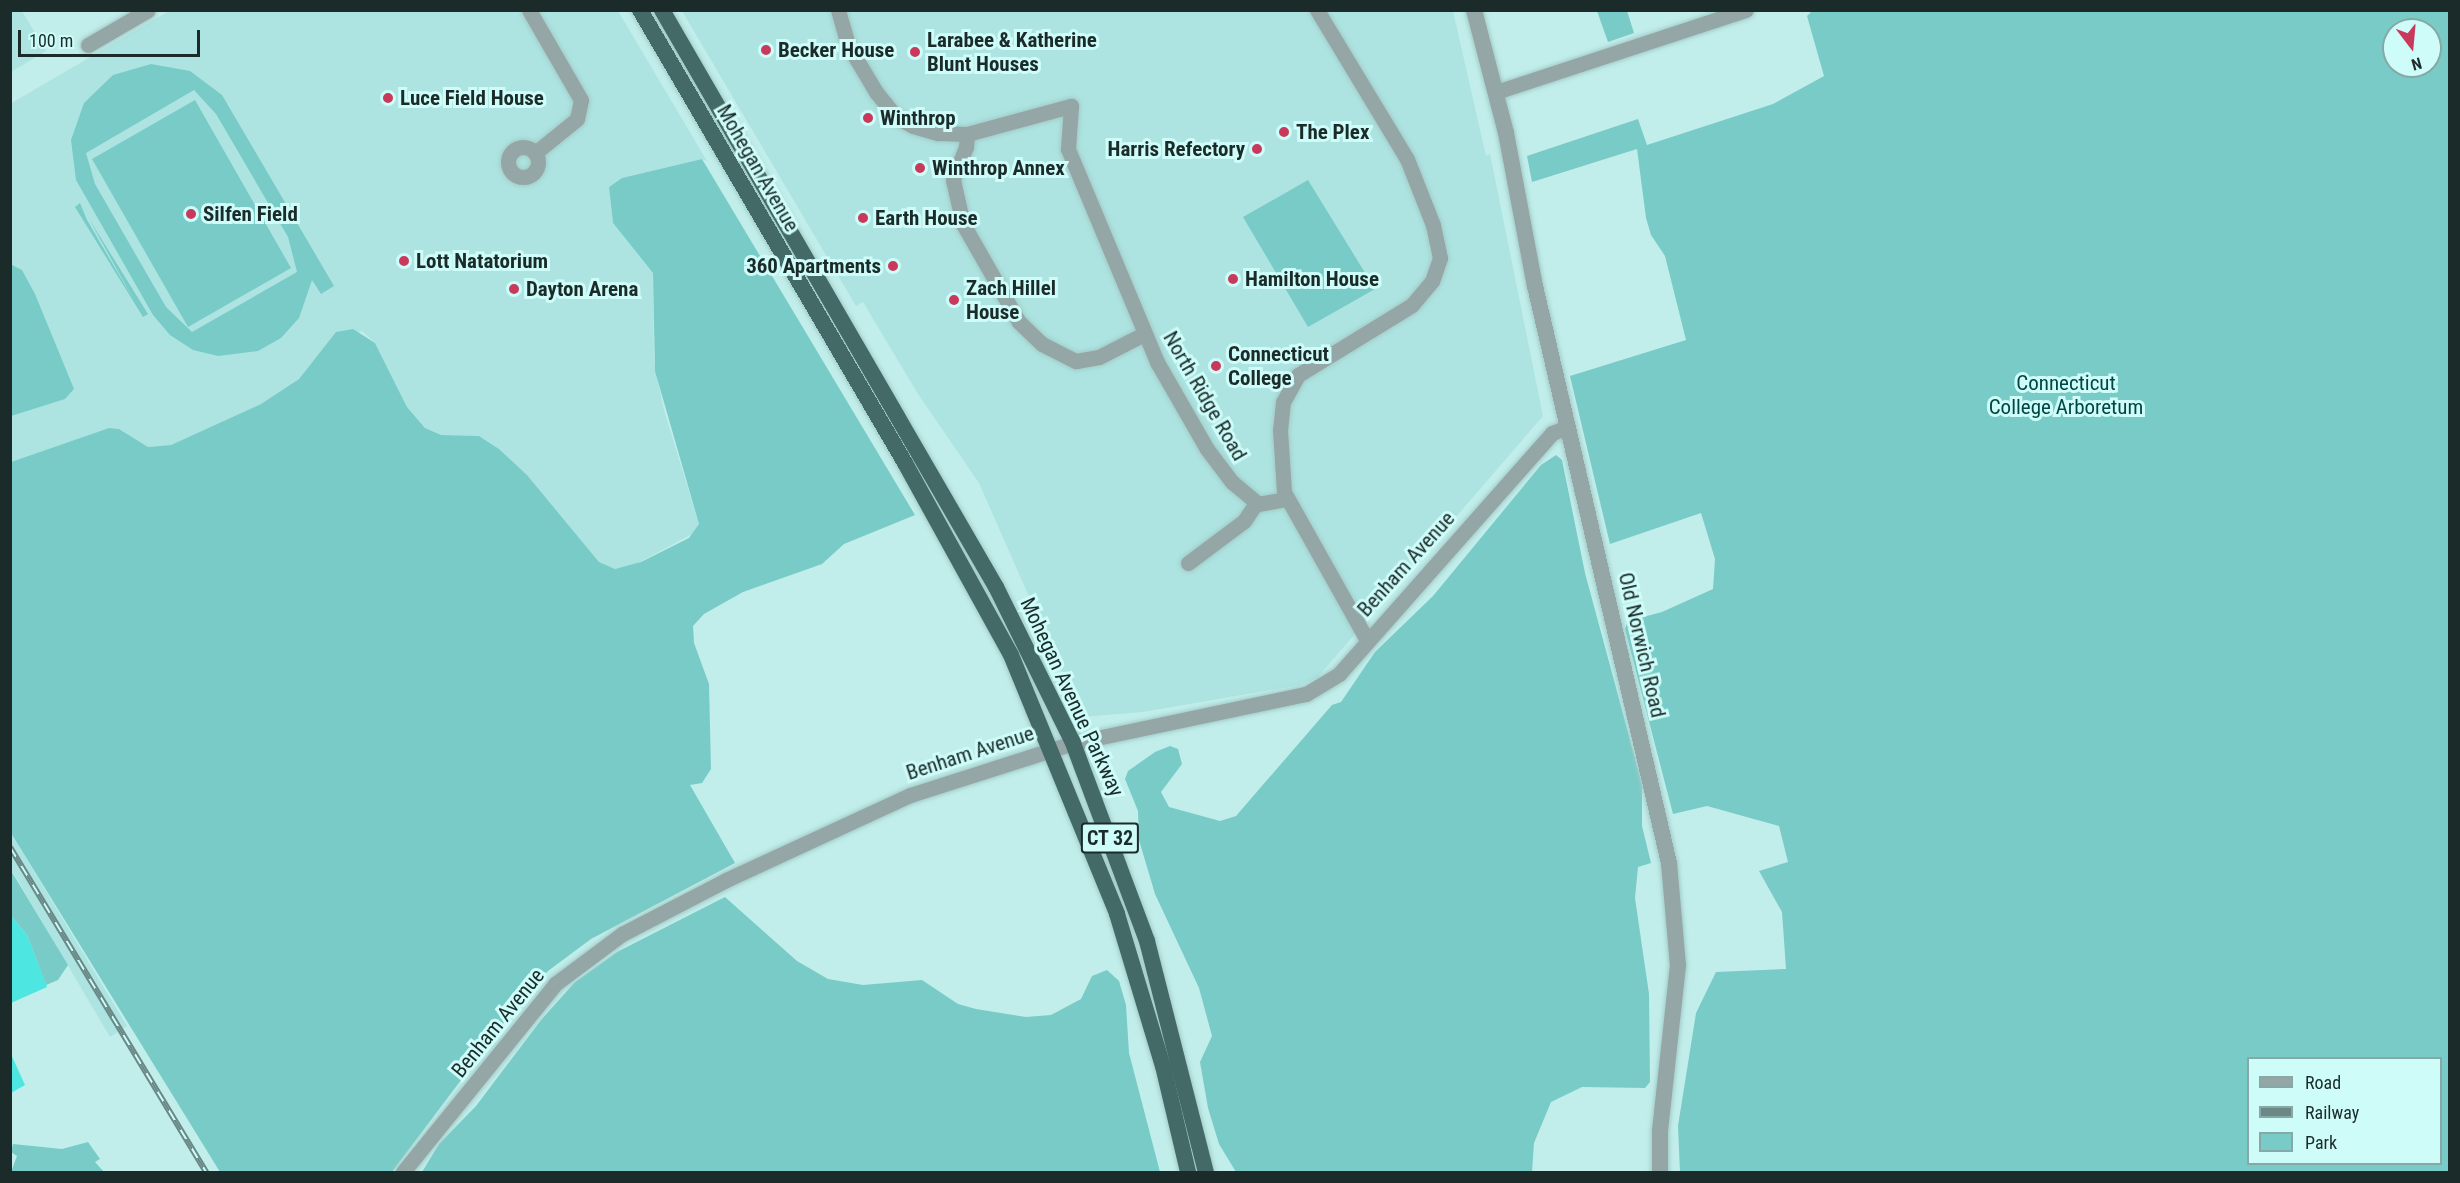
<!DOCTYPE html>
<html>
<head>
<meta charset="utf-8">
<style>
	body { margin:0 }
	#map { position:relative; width:2460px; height:1183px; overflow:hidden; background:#c1eeeb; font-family:"Roboto Condensed",sans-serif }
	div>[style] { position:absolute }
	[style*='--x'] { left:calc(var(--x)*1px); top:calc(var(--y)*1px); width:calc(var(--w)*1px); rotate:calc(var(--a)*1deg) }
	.built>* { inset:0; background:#ade4e1 }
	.green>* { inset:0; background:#79cbc7 }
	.water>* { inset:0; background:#4de6e0 }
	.roads { filter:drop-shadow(0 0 2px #a3cbc8) drop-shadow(0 0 2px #a3cbc8) }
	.minor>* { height:15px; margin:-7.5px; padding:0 7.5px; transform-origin:7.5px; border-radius:7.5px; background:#94a6a5 }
	.minor>.ring { margin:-7.5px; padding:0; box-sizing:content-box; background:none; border:15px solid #94a6a5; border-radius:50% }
	.tertiary>* { height:16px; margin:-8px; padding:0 8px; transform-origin:8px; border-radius:8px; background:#94a6a5 }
	.trunk>* { height:16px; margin:-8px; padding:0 8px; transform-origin:8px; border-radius:8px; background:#446a68 }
	.rail>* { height:6px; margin-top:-3px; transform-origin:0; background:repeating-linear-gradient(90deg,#cefcf9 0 11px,#698886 0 22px); box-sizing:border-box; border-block:2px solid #698886 }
	.dots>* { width:16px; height:16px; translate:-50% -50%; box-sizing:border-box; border:3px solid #cefcf9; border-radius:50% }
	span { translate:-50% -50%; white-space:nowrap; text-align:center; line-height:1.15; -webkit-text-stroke:6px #cefcf9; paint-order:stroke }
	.shield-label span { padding:2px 4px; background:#cefcf9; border:2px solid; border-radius:4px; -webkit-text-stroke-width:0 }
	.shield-label { font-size:20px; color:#1a2b2a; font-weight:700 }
	.poi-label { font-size:21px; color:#1a2b2a; font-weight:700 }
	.left { translate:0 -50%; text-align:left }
	.right { translate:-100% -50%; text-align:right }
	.street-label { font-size:21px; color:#1a2b2a }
	.park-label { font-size:21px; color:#004644 }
	.frame { position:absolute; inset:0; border:12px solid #1a2b2a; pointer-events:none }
	.legend { position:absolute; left:2247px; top:1057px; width:195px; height:108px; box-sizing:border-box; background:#cefcf9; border:2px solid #86a8a6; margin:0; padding:8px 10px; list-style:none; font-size:18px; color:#1a2b2a }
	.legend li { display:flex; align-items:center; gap:12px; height:30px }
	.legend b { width:30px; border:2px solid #86a8a6 }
	.north { position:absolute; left:2382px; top:18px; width:60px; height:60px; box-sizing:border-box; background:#cefcf9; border:2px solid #86a8a6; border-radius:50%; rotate:164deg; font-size:16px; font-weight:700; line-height:24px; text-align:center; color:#1a2b2a }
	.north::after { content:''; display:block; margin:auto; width:21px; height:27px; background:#c8395b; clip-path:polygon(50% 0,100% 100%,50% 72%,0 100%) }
	.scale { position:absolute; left:18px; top:30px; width:182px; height:27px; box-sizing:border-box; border:3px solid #1a2b2a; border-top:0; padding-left:8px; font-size:18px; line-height:21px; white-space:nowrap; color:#1a2b2a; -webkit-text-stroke:4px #cefcf9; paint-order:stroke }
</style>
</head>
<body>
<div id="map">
	<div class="built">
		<div style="clip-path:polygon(10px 11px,22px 11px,46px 51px,11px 72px)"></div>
		<div style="clip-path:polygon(169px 11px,618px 11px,707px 161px,702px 159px,622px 178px,609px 187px,613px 223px,653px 273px,654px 361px,664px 410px,699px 524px,696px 532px,634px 565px,614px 569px,599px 562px,527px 475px,499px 449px,479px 436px,441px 435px,425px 428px,407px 407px,375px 343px,362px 331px,321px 352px,299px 379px,261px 404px,171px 445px,148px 447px,119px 429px,109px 428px,11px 462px,10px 104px)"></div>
		<div style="clip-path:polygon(682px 11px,1453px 11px,1486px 156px,1490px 154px,1543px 416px,1317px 678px,1300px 685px,1143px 712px,1082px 717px,979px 483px,918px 394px,863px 302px,856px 306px)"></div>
		<div style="clip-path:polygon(11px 833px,127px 1026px,110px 1037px,11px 869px)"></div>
	</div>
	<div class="green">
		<div style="clip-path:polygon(1597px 11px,1627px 11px,1634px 33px,1608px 42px)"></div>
		<div style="clip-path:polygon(evenodd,1812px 11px,2449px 11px,2449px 1172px,1680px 1172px,1678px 1126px,1696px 1013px,1716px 972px,1786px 969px,1782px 912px,1759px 871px,1788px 862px,1779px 826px,1707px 806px,1673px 814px,1625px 629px,1628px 621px,1662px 612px,1713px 589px,1715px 559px,1701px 513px,1610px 544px,1570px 376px,1686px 340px,1665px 256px,1651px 235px,1646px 218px,1637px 149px,1532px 182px,1527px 156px,1638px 119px,1647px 145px,1773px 104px,1824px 76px,1807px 16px,1812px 11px,2394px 30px,2430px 30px,2430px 66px,2394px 66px,2394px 30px,1812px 11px,2248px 1058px,2440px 1058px,2440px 1164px,2248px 1164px,2248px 1058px)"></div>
		<div style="clip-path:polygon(evenodd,151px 64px,190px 71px,222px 95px,334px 286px,321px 294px,312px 280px,299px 318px,281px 338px,258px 351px,218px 356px,193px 350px,170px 335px,153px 315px,76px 180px,71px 140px,84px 103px,113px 75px,151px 64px,194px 90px,216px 114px,288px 237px,297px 272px,192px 332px,166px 307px,95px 184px,86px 153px,194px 90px)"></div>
		<div style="clip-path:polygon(195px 100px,291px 268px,188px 327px,92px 159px)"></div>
		<div style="clip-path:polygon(702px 159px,915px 515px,844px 544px,822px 564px,743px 592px,704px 614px,693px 626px,694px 643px,709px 684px,711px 769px,702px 783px,690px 785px,735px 863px,591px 939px,548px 971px,518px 1004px,392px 1172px,220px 1172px,11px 833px,11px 462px,109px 428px,119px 429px,148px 447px,171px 445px,261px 404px,299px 379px,336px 332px,353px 329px,375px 343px,407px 407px,425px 428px,441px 435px,479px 436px,499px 449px,527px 475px,599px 562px,615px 569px,641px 562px,689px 538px,699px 524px,655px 371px,653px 273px,613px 223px,609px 187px,622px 178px)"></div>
		<div style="clip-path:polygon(1308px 180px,1375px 289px,1308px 327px,1243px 217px)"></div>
		<div style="clip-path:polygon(80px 203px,87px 220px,135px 302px,89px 219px,148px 314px,143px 317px,75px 207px)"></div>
		<div style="clip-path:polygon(10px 264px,22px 270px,35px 294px,74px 389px,65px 399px,11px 416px)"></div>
		<div style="clip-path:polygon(1556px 455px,1562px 460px,1585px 573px,1642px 784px,1642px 826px,1651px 863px,1638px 867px,1635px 898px,1649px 994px,1650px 1082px,1645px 1088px,1582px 1087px,1551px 1102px,1534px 1143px,1532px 1172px,1236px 1172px,1219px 1144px,1208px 1108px,1200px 1062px,1212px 1036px,1199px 988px,1155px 894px,1139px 840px,1138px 811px,1125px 779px,1128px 771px,1155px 752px,1170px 746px,1178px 749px,1182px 764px,1161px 792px,1169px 807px,1220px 821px,1236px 816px,1332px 705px,1341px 702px,1375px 652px,1433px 596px,1541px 465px)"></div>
		<div style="clip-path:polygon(10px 869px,68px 965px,58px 980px,46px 985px,27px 935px,11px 916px)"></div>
		<div style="clip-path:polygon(725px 897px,797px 961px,828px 979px,863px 985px,922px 980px,958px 1004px,976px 1009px,1026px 1017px,1051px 1015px,1081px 999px,1092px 976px,1107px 970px,1119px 981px,1126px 1005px,1129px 1053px,1160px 1172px,422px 1172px,439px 1144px,476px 1106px,541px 1020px,575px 982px,617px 952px)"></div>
		<div style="clip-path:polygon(88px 1142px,100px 1159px,95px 1162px,104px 1172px,11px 1172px,17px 1156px,11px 1152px,13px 1144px,62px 1149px)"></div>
	</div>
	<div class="water">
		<div style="clip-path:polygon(11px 916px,27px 935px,47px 987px,11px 1003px)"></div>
		<div style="clip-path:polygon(11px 1054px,25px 1085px,11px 1093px,10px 1093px)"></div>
	</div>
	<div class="roads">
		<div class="minor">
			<div style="--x:529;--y:10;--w:104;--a:60"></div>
			<div style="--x:581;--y:100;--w:19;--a:102"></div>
			<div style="--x:577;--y:119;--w:54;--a:141"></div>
			<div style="--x:838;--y:10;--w:36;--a:74"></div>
			<div style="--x:848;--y:45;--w:55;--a:59.2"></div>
			<div style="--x:876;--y:92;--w:32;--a:51"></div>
			<div style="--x:896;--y:117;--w:19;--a:28"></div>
			<div style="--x:913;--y:126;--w:26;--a:16"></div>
			<div style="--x:938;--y:133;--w:29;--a:2"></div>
			<div style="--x:967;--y:134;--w:108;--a:-15.1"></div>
			<div style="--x:1071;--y:106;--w:43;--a:94"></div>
			<div style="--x:1068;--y:149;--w:231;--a:67.3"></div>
			<div style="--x:1157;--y:362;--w:100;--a:60.1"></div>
			<div style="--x:1207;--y:449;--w:41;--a:52.9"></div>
			<div style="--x:1232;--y:482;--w:34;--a:40"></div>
			<div style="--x:1258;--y:504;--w:29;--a:-10"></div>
			<div style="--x:1317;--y:10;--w:174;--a:58.9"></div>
			<div style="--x:1407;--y:159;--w:71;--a:68.5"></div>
			<div style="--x:1433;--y:225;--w:34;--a:78"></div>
			<div style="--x:1440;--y:258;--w:24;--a:109"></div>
			<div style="--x:1432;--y:281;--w:31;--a:130"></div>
			<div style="--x:1412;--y:305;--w:134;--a:148.4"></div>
			<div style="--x:1298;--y:375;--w:31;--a:119"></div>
			<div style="--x:1283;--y:402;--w:28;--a:96"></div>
			<div style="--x:1280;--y:430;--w:62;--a:86.3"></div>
			<div style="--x:1284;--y:492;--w:170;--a:60.7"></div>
			<div style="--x:88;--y:45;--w:69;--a:-30.3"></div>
			<div style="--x:1496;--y:92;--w:263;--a:-18.2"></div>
			<div style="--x:967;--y:134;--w:13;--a:94"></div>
			<div style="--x:966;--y:147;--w:35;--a:112"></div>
			<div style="--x:953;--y:180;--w:45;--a:77.2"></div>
			<div style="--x:963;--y:224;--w:113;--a:60.3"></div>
			<div style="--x:1019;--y:322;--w:32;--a:44"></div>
			<div style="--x:1042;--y:344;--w:38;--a:27"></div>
			<div style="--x:1076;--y:361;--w:23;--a:-10"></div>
			<div style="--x:1099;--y:357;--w:51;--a:-27.1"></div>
			<div class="ring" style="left:508px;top:147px;width:15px;height:15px"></div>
			<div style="--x:1188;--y:563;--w:70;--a:-36.9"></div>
			<div style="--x:1244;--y:521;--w:22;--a:-56"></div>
			<div style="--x:403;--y:1172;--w:242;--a:-51"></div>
			<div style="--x:555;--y:984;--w:84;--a:-36.7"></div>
			<div style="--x:622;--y:934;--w:117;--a:-27.4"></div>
			<div style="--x:726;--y:880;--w:203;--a:-24.8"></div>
			<div style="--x:910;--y:795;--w:171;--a:-17.7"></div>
			<div style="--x:1073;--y:743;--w:238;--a:-11.9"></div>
			<div style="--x:1306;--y:694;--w:39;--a:-31"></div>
			<div style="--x:1339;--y:674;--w:322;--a:-48.5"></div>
			<div style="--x:1552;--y:433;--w:17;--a:-21"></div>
		</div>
		<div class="tertiary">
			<div style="--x:1474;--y:10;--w:127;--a:75.4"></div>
			<div style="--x:1506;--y:133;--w:156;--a:79.3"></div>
			<div style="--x:1535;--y:286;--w:592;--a:76.93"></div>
			<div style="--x:1669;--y:863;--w:102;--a:85"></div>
			<div style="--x:1678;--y:965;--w:168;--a:96.2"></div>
			<div style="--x:1660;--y:1132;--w:40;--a:90"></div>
		</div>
		<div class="trunk">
			<div style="--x:640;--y:10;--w:525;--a:59.67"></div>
			<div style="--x:905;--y:463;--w:219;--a:61.1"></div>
			<div style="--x:1011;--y:655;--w:280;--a:67.7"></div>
			<div style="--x:1117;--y:914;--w:159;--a:73.2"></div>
			<div style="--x:1163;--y:1066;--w:109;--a:76.7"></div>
			<div style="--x:662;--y:10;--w:667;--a:59.94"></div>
			<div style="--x:996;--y:587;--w:174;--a:63.7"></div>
			<div style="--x:1073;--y:743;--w:211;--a:69.5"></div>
			<div style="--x:1147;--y:941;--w:238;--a:75.7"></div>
		</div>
	</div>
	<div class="rail">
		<div style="--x:10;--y:847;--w:380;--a:58.9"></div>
	</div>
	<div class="dots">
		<div style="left:766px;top:50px;background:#c8395b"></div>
		<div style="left:915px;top:52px;background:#c8395b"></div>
		<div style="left:388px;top:98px;background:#c8395b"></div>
		<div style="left:868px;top:118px;background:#c8395b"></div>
		<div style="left:1284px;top:132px;background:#c8395b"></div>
		<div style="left:1257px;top:149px;background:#c8395b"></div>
		<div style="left:920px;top:168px;background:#c8395b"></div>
		<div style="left:191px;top:214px;background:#c8395b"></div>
		<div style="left:863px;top:218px;background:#c8395b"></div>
		<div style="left:404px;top:261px;background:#c8395b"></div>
		<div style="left:893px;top:266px;background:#c8395b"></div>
		<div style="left:1233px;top:279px;background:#c8395b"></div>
		<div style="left:514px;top:289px;background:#c8395b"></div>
		<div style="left:954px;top:300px;background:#c8395b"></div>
		<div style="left:1216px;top:366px;background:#c8395b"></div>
	</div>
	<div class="shield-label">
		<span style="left:1110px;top:838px">CT 32</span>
	</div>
	<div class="poi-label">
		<span class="left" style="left:927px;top:52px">Larabee &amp; Katherine<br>Blunt Houses</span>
		<span class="left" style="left:778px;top:50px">Becker House</span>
		<span class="left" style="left:400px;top:98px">Luce Field House</span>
		<span class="left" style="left:880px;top:118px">Winthrop</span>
		<span class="left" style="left:1296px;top:132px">The Plex</span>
		<span class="right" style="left:1245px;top:149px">Harris Refectory</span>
		<span class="left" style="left:932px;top:168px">Winthrop Annex</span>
		<span class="left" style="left:203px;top:214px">Silfen Field</span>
		<span class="left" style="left:875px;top:218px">Earth House</span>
		<span class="left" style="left:416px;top:261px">Lott Natatorium</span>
		<span class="right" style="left:881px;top:266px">360 Apartments</span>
		<span class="left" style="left:1245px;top:279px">Hamilton House</span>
		<span class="left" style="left:966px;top:300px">Zach Hillel<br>House</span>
		<span class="left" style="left:526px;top:289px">Dayton Arena</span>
		<span class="left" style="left:1228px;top:366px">Connecticut<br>College</span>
	</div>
	<div class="street-label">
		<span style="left:758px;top:168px;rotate:60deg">Mohegan Avenue</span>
		<span style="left:1205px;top:396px;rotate:60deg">North Ridge Road</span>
		<span style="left:1406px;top:564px;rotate:-48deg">Benham Avenue</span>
		<span style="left:1642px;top:645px;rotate:77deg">Old Norwich Road</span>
		<span style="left:1072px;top:697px;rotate:65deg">Mohegan Avenue Parkway</span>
		<span style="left:970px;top:753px;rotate:-18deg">Benham Avenue</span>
		<span style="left:498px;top:1023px;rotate:-51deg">Benham Avenue</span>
	</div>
	<div class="park-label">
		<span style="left:2066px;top:395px">Connecticut<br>College Arboretum</span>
	</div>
	<div class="frame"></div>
	<ul class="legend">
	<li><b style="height:8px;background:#94a6a5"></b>Road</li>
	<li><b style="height:8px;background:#698886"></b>Railway</li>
	<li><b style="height:16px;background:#79cbc7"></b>Park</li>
	</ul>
	<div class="north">N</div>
	<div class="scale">100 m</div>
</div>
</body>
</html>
